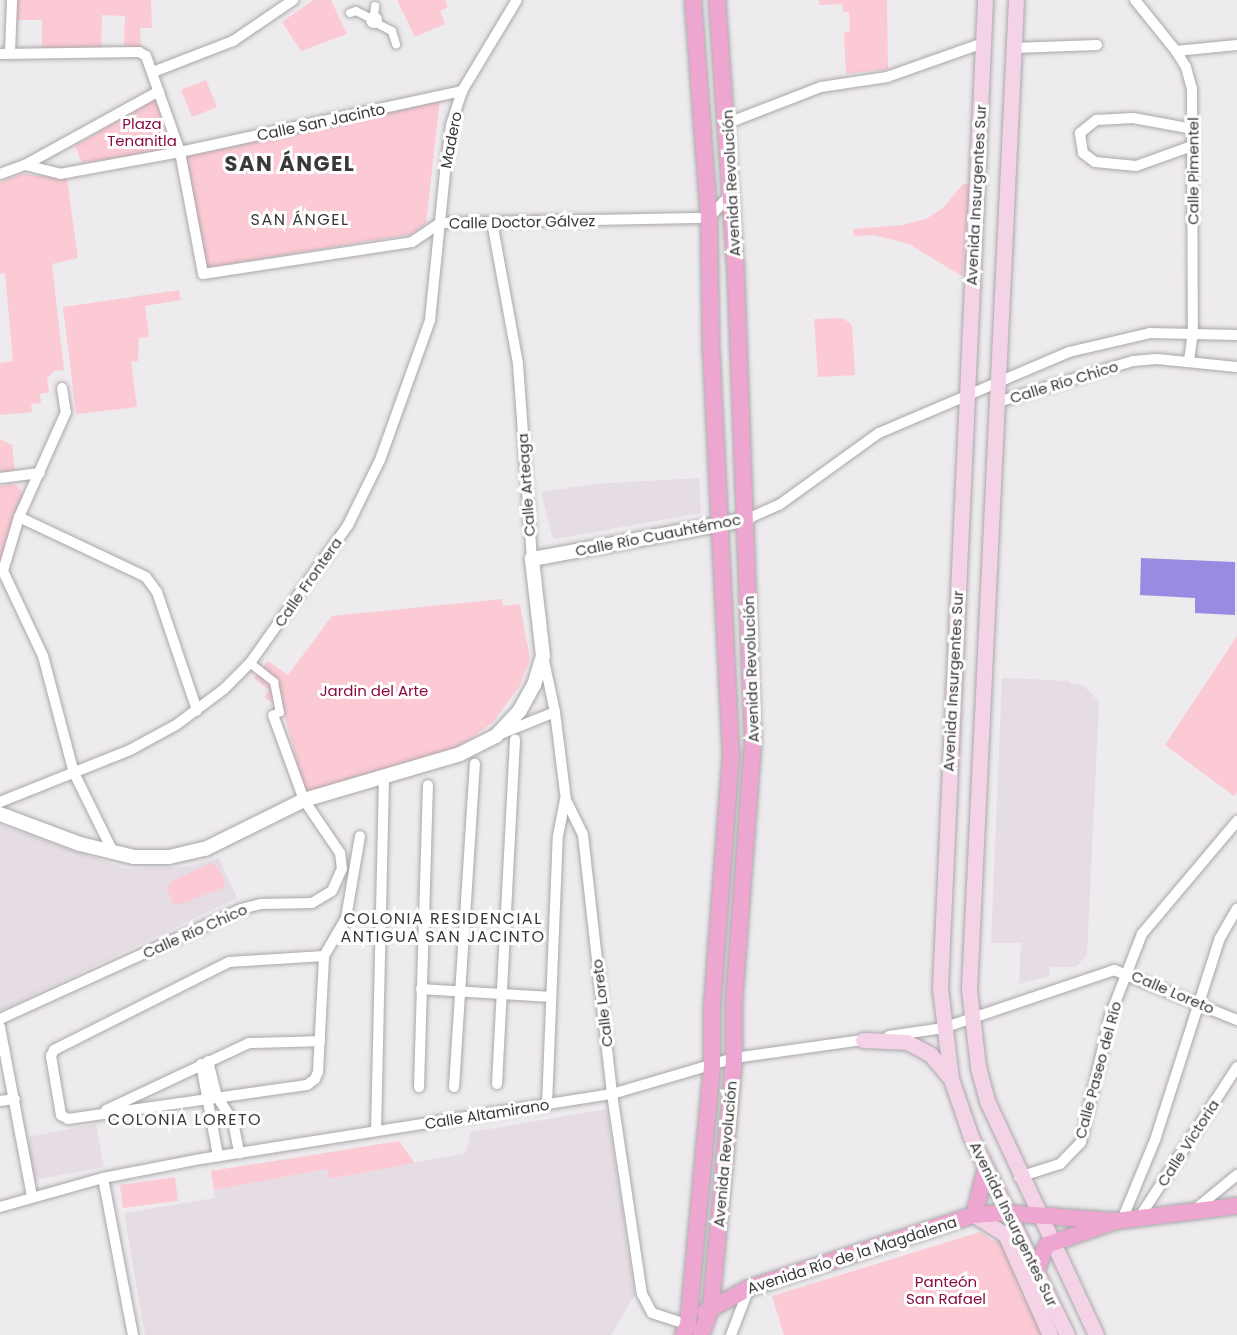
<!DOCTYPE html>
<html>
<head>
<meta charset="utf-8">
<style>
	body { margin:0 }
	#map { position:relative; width:1237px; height:1335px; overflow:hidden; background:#eeebee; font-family:Poppins,sans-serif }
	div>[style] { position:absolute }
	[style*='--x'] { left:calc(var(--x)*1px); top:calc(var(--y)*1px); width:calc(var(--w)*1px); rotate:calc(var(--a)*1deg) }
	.built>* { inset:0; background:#e5dce4 }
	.green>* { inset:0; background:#fccad4 }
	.water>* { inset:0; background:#9b8ae1 }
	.roads { filter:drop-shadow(0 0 2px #aaa7a9) drop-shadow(0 0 2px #aaa7a9) }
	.pedestrian>* { height:8px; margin:-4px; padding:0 4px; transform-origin:4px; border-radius:4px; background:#fff }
	.pedestrian>.ring { margin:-4px; padding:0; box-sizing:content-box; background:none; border:8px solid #fff; border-radius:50% }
	.minor>* { height:10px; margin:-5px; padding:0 5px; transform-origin:5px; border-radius:5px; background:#fff }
	.tertiary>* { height:14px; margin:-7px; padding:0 7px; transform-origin:7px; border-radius:7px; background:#fff }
	.secondary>* { height:15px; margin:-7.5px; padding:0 7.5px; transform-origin:7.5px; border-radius:7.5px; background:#f5d3e7 }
	.primary>* { height:16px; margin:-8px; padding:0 8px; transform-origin:8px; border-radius:8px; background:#eca6cf }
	span { translate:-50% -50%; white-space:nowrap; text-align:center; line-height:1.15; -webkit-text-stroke:6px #fff; paint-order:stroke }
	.street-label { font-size:15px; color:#3a3839 }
	.park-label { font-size:15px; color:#870c3f }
	.neighbourhood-label { font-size:16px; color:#3a3839; letter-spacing:1.5px }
	.district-label { font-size:21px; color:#3a3839; font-weight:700; letter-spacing:1.5px }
</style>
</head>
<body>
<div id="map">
	<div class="built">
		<div style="clip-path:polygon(699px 478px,701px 513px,556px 539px,552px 536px,541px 492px,595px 484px)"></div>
		<div style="clip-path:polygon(1002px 678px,1070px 681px,1070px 684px,1083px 685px,1099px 702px,1087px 955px,1076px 967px,1050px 967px,1049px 976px,1019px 984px,1021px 943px,991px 943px)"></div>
		<div style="clip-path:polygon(0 825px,127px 869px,187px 867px,219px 858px,237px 898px,0 1011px)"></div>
		<div style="clip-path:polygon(607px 1109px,635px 1295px,611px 1335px,145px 1335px,124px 1213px,214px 1198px,214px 1190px,327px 1169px,330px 1179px,466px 1153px,471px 1132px)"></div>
		<div style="clip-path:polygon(96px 1124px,104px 1167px,34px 1180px,28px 1137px)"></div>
	</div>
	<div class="green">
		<div style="clip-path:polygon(15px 0,151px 0,152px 28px,140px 28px,141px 48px,124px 48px,125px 16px,102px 15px,101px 48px,42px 49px,42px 20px,15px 20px)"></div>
		<div style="clip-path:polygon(313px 0,331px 0,347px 34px,301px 51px,282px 22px)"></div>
		<div style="clip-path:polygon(397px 0,445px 0,448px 7px,440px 11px,445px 24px,415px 37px)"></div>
		<div style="clip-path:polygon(819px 0,887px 0,888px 69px,846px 74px,844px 33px,850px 31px,849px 12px,843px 12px,842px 4px,819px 5px)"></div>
		<div style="clip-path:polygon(206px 80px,217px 107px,192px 117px,181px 90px)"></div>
		<div style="clip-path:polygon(155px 99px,171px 150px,82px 163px,75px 146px)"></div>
		<div style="clip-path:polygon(440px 100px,426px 223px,413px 234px,206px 268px,185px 157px)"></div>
		<div style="clip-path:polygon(23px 174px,67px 179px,78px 258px,52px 264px,64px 370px,54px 371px,47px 378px,49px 392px,40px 394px,41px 403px,31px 404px,32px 412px,0 415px,0 363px,13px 361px,5px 273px,0 274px,0 182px)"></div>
		<div style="clip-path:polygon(963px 184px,970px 184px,962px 276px,909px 244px,873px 235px,854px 236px,853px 229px,902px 225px,926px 219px,943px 208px)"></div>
		<div style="clip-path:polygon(179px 290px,181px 300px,145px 306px,149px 337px,139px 338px,138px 361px,131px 362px,137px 407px,76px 414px,63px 307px)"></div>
		<div style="clip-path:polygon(843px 318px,852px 325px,855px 375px,818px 377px,814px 319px)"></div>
		<div style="clip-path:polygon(0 439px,12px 445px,15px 472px,0 475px)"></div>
		<div style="clip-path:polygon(12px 484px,19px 487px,23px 496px,0 562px,0 486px)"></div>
		<div style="clip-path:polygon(502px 599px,503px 606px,520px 604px,530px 659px,519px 687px,493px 722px,458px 748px,305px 793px,283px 710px,264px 697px,269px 690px,254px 678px,268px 661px,288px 675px,332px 616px)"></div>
		<div style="clip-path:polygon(1237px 636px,1237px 792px,1234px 796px,1165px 745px)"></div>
		<div style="clip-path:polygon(211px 863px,218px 867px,225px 880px,223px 888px,175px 906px,167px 889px,170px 882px)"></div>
		<div style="clip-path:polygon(399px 1141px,415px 1163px,329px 1179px,327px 1169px,214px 1190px,211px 1171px)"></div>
		<div style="clip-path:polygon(175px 1177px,178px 1201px,123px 1208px,120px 1185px)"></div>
		<div style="clip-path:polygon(980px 1232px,993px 1241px,1000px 1240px,1042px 1335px,784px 1335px,772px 1296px)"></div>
	</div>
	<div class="water">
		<div style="clip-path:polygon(1141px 558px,1235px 562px,1235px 615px,1195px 613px,1195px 598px,1140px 595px)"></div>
	</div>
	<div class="roads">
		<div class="pedestrian">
			<div style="--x:350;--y:13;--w:6;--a:-18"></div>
			<div style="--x:356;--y:11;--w:16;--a:27"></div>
			<div style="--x:374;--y:16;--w:10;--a:-84"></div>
			<div class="ring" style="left:370px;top:16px;width:0;height:0"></div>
			<div style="--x:376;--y:23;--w:18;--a:27"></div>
			<div style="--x:392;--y:31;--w:14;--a:73"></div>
			<div style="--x:250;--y:663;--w:31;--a:38"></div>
			<div style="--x:274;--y:682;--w:31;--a:79"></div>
			<div style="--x:280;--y:712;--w:8;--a:157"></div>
		</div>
		<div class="minor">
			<div style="--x:1135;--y:0;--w:65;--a:51.2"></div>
			<div style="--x:1176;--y:51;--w:19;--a:58"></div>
			<div style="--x:1186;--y:67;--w:23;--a:75"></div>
			<div style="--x:1192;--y:89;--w:243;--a:89.8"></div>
			<div style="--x:1193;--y:332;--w:29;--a:98"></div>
			<div style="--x:1014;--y:48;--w:83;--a:-2.1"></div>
			<div style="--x:1176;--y:51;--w:61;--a:-5.6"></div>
			<div style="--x:10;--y:53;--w:53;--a:-87.8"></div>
			<div style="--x:0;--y:54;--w:139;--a:-0.8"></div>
			<div style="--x:139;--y:52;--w:8;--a:30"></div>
			<div style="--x:146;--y:56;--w:102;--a:70.5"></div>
			<div style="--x:180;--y:152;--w:124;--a:79.3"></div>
			<div style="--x:203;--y:274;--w:211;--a:-8.7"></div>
			<div style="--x:412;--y:242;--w:34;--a:-34"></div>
			<div style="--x:440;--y:223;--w:269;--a:-1.1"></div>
			<div style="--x:709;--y:218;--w:31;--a:-48"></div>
			<div style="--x:153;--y:72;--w:86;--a:-21.2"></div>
			<div style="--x:233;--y:41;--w:73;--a:-34.3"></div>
			<div style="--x:728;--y:123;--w:100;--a:-21.2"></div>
			<div style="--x:821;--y:87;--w:67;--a:-8.6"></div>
			<div style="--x:887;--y:77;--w:102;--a:-19.5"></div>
			<div style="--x:1192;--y:146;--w:59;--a:160.3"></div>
			<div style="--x:1136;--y:166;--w:41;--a:-174.4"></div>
			<div style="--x:1095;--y:162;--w:15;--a:-143"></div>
			<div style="--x:1083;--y:153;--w:20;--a:-99"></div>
			<div style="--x:1080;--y:133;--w:21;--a:-39"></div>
			<div style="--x:1096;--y:120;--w:37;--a:-3"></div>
			<div style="--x:1133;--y:118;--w:61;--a:10.4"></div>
			<div style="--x:25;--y:165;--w:36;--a:14"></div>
			<div style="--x:60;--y:174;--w:122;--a:-10.4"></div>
			<div style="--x:180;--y:152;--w:289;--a:-12.2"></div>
			<div style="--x:0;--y:174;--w:27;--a:-20"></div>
			<div style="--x:25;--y:165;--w:153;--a:-28.9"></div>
			<div style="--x:492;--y:222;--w:144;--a:79.6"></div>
			<div style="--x:518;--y:364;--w:196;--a:85.9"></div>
			<div style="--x:62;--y:388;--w:24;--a:81"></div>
			<div style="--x:66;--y:412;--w:115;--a:114.1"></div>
			<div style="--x:19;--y:517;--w:56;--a:106.5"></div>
			<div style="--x:3;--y:571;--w:94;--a:64.8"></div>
			<div style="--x:43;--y:656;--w:121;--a:75.2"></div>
			<div style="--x:74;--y:773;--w:88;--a:63.7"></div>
			<div style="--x:998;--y:402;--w:141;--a:-16.9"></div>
			<div style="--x:1133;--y:361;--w:24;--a:-5"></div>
			<div style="--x:1157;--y:359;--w:80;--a:5.7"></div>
			<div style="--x:0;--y:478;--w:40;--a:-7.1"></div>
			<div style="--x:19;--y:517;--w:140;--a:25.3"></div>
			<div style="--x:146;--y:577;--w:19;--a:54"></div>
			<div style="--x:157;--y:592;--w:125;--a:71.3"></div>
			<div style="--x:747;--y:519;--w:35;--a:-24"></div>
			<div style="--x:779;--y:505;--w:123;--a:-35.8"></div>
			<div style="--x:879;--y:433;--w:207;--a:-23.1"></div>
			<div style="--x:1069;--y:352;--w:83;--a:-13.2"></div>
			<div style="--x:1150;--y:333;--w:87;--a:1.3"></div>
			<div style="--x:543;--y:656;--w:57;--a:77.9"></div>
			<div style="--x:555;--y:712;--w:89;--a:82.9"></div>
			<div style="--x:566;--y:800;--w:39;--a:64"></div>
			<div style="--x:583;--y:835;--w:261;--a:83.6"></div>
			<div style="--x:612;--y:1094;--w:202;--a:81.5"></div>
			<div style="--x:642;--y:1294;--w:21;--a:62"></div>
			<div style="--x:652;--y:1313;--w:38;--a:18"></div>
			<div style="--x:500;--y:734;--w:59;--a:-21.8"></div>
			<div style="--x:0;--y:802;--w:140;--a:-21.8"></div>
			<div style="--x:130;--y:750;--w:52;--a:-28.5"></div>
			<div style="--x:176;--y:725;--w:60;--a:-36.9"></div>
			<div style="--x:224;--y:689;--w:37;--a:-45"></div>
			<div style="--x:250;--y:663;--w:169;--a:-54.6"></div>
			<div style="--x:348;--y:525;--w:72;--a:-63.8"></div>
			<div style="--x:380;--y:460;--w:149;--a:-70.3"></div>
			<div style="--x:430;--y:320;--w:149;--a:-84.2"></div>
			<div style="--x:445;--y:172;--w:47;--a:-82.7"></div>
			<div style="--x:451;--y:125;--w:36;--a:-72"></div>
			<div style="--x:462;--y:91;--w:106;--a:-58.9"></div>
			<div style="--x:324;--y:956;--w:95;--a:176.4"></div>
			<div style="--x:229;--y:962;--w:196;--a:153.3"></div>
			<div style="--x:54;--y:1050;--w:7;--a:117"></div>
			<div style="--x:51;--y:1056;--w:60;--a:80.4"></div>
			<div style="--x:61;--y:1115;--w:8;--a:30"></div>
			<div style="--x:68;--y:1119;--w:241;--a:-8.1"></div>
			<div style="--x:307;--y:1085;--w:10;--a:-37"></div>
			<div style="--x:315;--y:1079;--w:8;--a:-67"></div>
			<div style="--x:318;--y:1072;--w:116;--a:-87"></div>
			<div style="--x:324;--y:956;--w:44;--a:-59.9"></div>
			<div style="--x:346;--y:918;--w:83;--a:-80.3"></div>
			<div style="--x:421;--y:989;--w:130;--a:3.5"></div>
			<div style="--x:0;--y:1019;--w:265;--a:-24.5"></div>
			<div style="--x:241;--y:909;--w:21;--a:-14"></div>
			<div style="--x:261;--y:904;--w:51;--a:-1.1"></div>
			<div style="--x:312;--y:903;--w:23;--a:-31"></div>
			<div style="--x:332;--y:891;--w:24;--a:-66"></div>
			<div style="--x:342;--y:869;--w:16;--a:-97"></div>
			<div style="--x:340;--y:853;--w:64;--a:-124.2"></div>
			<div style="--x:304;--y:800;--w:90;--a:-110"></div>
			<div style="--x:0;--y:1027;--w:172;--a:79.3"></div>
			<div style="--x:889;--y:1036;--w:55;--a:-8.4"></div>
			<div style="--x:943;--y:1028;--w:181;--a:-18.7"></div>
			<div style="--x:1114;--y:970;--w:133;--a:22.1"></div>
			<div style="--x:208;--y:1061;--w:37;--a:76"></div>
			<div style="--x:217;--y:1097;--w:29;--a:56"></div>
			<div style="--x:233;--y:1121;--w:33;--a:79"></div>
			<div style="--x:201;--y:1064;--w:94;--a:79.5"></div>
			<div style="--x:497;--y:1084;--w:345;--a:-87"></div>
			<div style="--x:419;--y:1087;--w:302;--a:-88.3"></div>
			<div style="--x:454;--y:1087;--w:324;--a:-86.3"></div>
			<div style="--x:0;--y:1101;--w:15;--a:-8"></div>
			<div style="--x:547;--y:1105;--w:269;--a:-87.7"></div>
			<div style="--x:558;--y:836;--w:37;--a:-79"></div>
			<div style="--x:106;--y:1110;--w:158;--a:-25.1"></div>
			<div style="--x:249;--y:1043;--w:71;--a:-1.6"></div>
			<div style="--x:376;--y:1131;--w:354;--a:-88.7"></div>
			<div style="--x:1019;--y:1177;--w:43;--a:-17.6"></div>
			<div style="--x:1060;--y:1164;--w:30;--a:-46"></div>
			<div style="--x:1081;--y:1142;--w:129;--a:-77"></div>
			<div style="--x:1110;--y:1016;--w:88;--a:-68.7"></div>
			<div style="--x:1142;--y:934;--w:148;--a:-49.9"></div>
			<div style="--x:103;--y:1178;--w:160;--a:79.2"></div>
			<div style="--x:0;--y:1207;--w:107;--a:-15.7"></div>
			<div style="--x:103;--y:1178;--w:100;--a:-11"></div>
			<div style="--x:201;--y:1159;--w:416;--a:-9"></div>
			<div style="--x:612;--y:1094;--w:127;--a:-16.4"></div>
			<div style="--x:734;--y:1058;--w:137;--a:-8"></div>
			<div style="--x:1193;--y:1211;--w:57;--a:-39.3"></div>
			<div style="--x:1139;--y:1218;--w:180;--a:-57"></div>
			<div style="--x:1122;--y:1220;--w:87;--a:-67.6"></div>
			<div style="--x:1155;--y:1140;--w:212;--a:-72.2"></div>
			<div style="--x:1220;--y:938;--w:34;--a:-60"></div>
			<div style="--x:731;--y:1335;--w:50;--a:-69"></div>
		</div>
		<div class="tertiary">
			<div style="--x:0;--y:814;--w:85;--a:20.6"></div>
			<div style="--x:80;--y:844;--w:56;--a:13.5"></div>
			<div style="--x:134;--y:857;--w:35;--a:0"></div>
			<div style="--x:169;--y:857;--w:37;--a:-13"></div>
			<div style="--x:205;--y:849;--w:110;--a:-26.3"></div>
			<div style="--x:304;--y:800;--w:163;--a:-16.4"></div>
			<div style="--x:460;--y:754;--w:40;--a:-26.6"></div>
			<div style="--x:496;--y:736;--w:35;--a:-47"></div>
			<div style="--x:520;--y:710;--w:29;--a:-61"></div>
			<div style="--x:534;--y:685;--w:30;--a:-73"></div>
			<div style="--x:543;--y:656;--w:98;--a:-96.5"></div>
			<div style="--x:532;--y:559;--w:219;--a:-10.5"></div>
		</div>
		<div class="secondary">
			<div style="--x:985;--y:0;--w:989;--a:92.61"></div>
			<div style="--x:940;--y:988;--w:92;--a:83.1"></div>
			<div style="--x:951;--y:1079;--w:61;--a:71"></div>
			<div style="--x:971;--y:1137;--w:220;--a:64.1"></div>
			<div style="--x:1016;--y:0;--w:990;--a:92.72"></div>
			<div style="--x:969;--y:989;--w:79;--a:83.4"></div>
			<div style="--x:978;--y:1067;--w:35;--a:75"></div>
			<div style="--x:987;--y:1101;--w:258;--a:65"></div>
			<div style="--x:863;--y:1040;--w:44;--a:2.6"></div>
			<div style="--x:907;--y:1042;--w:26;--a:28"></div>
			<div style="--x:930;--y:1054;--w:30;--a:50"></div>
			<div style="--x:974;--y:1215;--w:36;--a:32"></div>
			<div style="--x:1005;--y:1234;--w:111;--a:66"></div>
		</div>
		<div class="primary">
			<div style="--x:974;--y:1215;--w:44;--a:-75.7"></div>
			<div style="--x:1037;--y:1268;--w:25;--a:-67"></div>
			<div style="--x:1047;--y:1245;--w:72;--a:-19.4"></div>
			<div style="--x:705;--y:1312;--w:50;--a:-28.6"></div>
			<div style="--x:749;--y:1288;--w:237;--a:-18"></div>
			<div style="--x:974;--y:1215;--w:31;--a:-4"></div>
			<div style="--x:1005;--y:1213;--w:111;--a:4.1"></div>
			<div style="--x:1116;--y:1221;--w:122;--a:-7.1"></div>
			<div style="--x:683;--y:1335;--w:11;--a:-63"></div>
			<div style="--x:688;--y:1325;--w:262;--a:-84.7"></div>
			<div style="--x:712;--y:1064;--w:57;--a:-90"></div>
			<div style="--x:712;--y:1007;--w:253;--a:-85.7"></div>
			<div style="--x:731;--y:755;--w:403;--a:-92.8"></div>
			<div style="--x:711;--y:352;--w:134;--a:-90.9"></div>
			<div style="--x:709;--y:218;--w:219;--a:-94.2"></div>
			<div style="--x:701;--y:1335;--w:30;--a:-70"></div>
			<div style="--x:711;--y:1307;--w:250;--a:-84.7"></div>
			<div style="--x:734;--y:1058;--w:57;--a:-90"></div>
			<div style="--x:734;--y:1001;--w:260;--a:-85.8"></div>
			<div style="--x:753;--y:742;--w:480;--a:-92.1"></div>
			<div style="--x:735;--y:262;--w:263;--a:-93.9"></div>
		</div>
	</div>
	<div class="street-label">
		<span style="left:321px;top:122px;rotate:-12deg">Calle San Jacinto</span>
		<span style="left:451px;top:140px;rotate:-79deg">Madero</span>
		<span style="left:1193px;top:171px;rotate:-90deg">Calle Pimentel</span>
		<span style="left:731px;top:183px;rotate:-93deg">Avenida Revolución</span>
		<span style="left:976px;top:195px;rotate:-87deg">Avenida Insurgentes Sur</span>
		<span style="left:522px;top:222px;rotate:-1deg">Calle Doctor Gálvez</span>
		<span style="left:1064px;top:382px;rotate:-17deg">Calle Río Chico</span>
		<span style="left:526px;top:485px;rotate:-94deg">Calle Arteaga</span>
		<span style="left:658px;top:535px;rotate:-11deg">Calle Río Cuauhtémoc</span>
		<span style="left:308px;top:582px;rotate:-55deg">Calle Frontera</span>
		<span style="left:751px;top:669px;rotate:-92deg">Avenida Revolución</span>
		<span style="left:953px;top:681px;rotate:-87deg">Avenida Insurgentes Sur</span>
		<span style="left:195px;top:931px;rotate:-24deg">Calle Río Chico</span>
		<span style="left:1173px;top:992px;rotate:23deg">Calle Loreto</span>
		<span style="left:602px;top:1003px;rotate:-97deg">Calle Loreto</span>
		<span style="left:1098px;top:1070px;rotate:-75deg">Calle Paseo del Río</span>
		<span style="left:487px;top:1114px;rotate:-9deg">Calle Altamirano</span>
		<span style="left:1188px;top:1143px;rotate:-57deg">Calle Victoria</span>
		<span style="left:725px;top:1154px;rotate:-85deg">Avenida Revolución</span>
		<span style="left:1014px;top:1224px;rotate:64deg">Avenida Insurgentes Sur</span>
		<span style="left:852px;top:1255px;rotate:-18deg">Avenida Río de la Magdalena</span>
	</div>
	<div class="park-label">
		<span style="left:142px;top:132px">Plaza<br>Tenanitla</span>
		<span style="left:374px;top:691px">Jardin del Arte</span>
		<span style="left:946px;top:1290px">Panteón<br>San Rafael</span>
	</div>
	<div class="neighbourhood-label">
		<span style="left:300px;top:220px">SAN ÁNGEL</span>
		<span style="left:443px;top:928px">COLONIA RESIDENCIAL<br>ANTIGUA SAN JACINTO</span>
		<span style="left:185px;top:1120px">COLONIA LORETO</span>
	</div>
	<div class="district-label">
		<span style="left:290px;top:164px">SAN ÁNGEL</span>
	</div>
</div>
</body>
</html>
